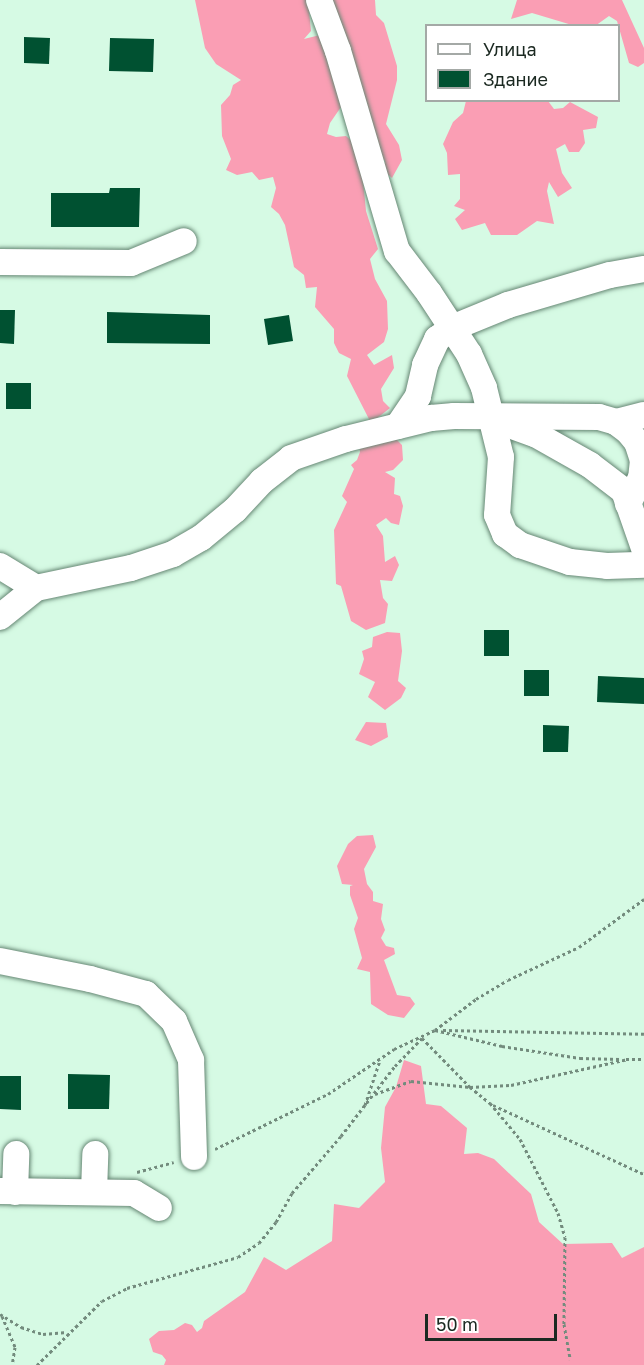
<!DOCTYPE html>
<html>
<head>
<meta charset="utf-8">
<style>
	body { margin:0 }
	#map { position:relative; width:644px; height:1365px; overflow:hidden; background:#d6fae4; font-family:"Golos Text",sans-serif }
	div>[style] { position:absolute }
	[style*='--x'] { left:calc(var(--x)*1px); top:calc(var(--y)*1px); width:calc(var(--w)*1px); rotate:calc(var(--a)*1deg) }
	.forest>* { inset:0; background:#fa9eb4 }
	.building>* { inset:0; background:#005131 }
	.path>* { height:3px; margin-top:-1.5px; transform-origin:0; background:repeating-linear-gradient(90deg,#738b7d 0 3px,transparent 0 6px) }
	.roads { filter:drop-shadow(0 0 2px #668774) drop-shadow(0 0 2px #668774) }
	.minor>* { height:26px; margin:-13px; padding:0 13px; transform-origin:13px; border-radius:13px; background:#fff }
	span { translate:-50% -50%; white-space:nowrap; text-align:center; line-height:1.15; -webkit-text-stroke:6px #fff; paint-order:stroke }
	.legend { position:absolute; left:425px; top:24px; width:195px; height:78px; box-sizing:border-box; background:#fff; border:2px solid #a4a9a6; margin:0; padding:8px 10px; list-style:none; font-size:18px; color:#1b2921 }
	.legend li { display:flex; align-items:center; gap:12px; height:30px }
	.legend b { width:30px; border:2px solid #a4a9a6 }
	.scale { position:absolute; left:425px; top:1314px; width:132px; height:27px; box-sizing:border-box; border:3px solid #1b2921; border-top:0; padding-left:8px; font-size:18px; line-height:21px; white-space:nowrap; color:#1b2921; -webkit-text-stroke:4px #fff; paint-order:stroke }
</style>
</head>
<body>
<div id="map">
	<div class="forest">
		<div style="clip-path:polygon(195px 0,308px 0,311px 31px,304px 39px,320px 35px,341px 96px,341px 107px,330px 123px,327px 134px,336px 137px,346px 136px,353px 142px,363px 180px,366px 211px,378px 249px,370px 259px,375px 279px,387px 301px,388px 329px,384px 342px,367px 355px,374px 365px,392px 355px,394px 368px,381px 389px,383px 401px,390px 408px,371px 423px,347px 376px,351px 359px,339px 353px,334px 343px,334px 329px,315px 307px,317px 287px,306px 288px,304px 275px,294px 267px,285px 225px,279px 214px,271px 207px,276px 188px,273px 177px,259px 180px,252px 172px,237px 175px,226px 170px,231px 159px,222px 136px,221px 105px,230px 95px,233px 85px,241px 80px,216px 64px,205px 48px)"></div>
		<div style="clip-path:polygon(326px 0,375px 0,376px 15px,384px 23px,397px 66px,397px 80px,386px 124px,399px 145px,402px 160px,392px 178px,383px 170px,385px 161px,376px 154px)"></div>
		<div style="clip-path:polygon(517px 0,622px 0,644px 48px,644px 63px,638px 67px,629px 63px,617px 21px,609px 16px,595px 26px,572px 25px,532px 13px,511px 19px)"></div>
		<div style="clip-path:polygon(466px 101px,548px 101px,554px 109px,563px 108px,570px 102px,598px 117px,596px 128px,583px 130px,585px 143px,579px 152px,569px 152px,565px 144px,556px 149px,562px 173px,572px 188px,558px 197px,549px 182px,547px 191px,554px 224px,537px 221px,517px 235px,491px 235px,485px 223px,462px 230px,455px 219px,465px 210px,454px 206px,460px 199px,460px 174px,448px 175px,447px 153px,443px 144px,453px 122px,463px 113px)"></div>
		<div style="clip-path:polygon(377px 438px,389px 442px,396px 439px,402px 445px,403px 460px,393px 470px,385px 472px,395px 478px,394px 494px,400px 496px,403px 506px,399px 525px,391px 523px,386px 518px,376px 525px,383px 536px,385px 562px,395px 556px,399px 565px,392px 581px,380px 580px,383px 598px,388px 604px,385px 623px,366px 630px,351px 621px,341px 586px,336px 584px,334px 530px,347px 502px,342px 496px,354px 469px,351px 465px,357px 460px,360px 452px,359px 445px)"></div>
		<div style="clip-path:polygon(387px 632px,400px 633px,402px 651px,398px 681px,406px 688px,401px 698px,385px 710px,368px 697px,375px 682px,359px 674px,364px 659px,362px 651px,372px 647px,373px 637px)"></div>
		<div style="clip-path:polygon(366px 722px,386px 723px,388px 737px,371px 746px,355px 740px)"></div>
		<div style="clip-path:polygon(373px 835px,376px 847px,364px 869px,367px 884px,373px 892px,373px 901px,383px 904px,381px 919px,385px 930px,381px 938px,386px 946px,394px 948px,395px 954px,384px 960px,397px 995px,410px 997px,415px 1004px,404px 1018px,388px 1015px,371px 1004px,370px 972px,357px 969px,362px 958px,354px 929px,358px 918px,350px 895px,350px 886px,353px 885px,342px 884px,337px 866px,348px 844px,357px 836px)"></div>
		<div style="clip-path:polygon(404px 1060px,421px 1066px,426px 1104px,441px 1106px,467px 1128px,464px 1154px,478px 1153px,494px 1159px,531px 1194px,539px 1222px,563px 1244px,612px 1243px,622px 1258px,644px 1247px,644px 1365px,164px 1365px,166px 1360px,162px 1355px,153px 1352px,149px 1339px,159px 1331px,174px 1330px,185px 1323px,192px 1325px,197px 1332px,202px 1328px,204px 1321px,245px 1292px,264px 1257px,286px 1270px,332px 1241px,334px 1204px,359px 1208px,385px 1182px,381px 1148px,385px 1107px,396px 1087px)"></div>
	</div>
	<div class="building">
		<div style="clip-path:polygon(24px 37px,50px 38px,49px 64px,24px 63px)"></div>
		<div style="clip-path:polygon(110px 38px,154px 39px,153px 72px,109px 71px)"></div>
		<div style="clip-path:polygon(110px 188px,140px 188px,139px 227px,51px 227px,51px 193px,109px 193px)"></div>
		<div style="clip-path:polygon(0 310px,15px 310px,14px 344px,0 343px)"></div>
		<div style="clip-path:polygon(107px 312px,210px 315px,210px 344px,107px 343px)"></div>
		<div style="clip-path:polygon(289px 315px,293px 341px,268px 345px,264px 319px)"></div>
		<div style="clip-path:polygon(6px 383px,31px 383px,31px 409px,6px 409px)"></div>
		<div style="clip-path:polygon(484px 630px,509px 630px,509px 656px,484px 656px)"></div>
		<div style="clip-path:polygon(524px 670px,549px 670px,549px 696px,524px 696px)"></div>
		<div style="clip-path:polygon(598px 676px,644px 678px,644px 704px,597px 702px)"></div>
		<div style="clip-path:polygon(543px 725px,569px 726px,568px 752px,543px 752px)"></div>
		<div style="clip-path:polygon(68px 1074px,110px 1075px,109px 1109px,68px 1109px)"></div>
		<div style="clip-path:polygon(0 1076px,21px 1076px,21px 1110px,0 1109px)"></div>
	</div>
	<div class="path">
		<div style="--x:435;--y:1030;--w:69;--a:13.4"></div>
		<div style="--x:502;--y:1046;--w:79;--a:8.7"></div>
		<div style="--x:580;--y:1058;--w:40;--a:1.4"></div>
		<div style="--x:443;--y:1030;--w:201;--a:1.1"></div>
		<div style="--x:626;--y:1059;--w:18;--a:0"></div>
		<div style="--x:375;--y:1094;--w:38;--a:-20"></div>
		<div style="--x:411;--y:1081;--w:59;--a:5.8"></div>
		<div style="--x:470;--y:1087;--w:41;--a:-2.8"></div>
		<div style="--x:511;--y:1085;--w:120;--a:-12.5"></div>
		<div style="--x:365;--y:1105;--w:47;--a:-71.6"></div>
		<div style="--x:493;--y:1105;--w:166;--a:24.6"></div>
		<div style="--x:215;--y:1149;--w:126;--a:-26"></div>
		<div style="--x:328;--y:1094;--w:80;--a:-34.3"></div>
		<div style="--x:394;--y:1049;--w:45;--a:-24.9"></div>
		<div style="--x:435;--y:1030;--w:51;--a:-37.1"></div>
		<div style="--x:476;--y:999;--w:37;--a:-31"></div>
		<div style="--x:508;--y:980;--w:78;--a:-24.9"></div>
		<div style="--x:579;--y:947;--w:81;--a:-36.4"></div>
		<div style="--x:137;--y:1172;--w:38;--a:-15"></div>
		<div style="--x:0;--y:1314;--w:25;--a:32"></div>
		<div style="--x:21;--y:1327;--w:23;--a:18"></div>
		<div style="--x:43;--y:1334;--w:24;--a:-5"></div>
		<div style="--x:2;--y:1316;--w:34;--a:67"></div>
		<div style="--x:15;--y:1347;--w:18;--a:99"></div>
		<div style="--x:37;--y:1365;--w:91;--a:-44.6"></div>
		<div style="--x:102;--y:1301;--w:28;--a:-27"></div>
		<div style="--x:127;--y:1288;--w:115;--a:-15.6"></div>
		<div style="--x:238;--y:1257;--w:25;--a:-34"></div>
		<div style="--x:259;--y:1243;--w:27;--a:-51"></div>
		<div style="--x:276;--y:1222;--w:33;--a:-61"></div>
		<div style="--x:292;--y:1193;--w:75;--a:-49.3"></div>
		<div style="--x:341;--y:1136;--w:88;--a:-52.4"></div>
		<div style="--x:395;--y:1066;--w:39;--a:-46"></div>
		<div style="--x:422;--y:1038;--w:69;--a:45.6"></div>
		<div style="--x:470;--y:1087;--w:26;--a:39"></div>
		<div style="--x:490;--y:1103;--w:47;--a:50.2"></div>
		<div style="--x:520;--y:1139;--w:83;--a:62.8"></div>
		<div style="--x:558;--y:1213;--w:25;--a:74"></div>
		<div style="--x:565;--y:1237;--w:87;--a:90.7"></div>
		<div style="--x:564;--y:1324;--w:36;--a:80"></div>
	</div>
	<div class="roads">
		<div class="minor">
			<div style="--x:319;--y:0;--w:54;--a:69.6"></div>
			<div style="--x:338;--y:51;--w:209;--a:73.6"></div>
			<div style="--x:397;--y:251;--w:53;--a:52.7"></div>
			<div style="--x:429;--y:293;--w:73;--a:56.7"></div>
			<div style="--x:469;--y:354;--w:37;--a:66"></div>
			<div style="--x:484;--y:388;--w:71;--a:76.2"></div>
			<div style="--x:501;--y:457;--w:58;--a:93.9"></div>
			<div style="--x:497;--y:515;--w:21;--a:67"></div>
			<div style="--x:505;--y:534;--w:19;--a:36"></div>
			<div style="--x:520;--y:545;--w:53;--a:18.8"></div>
			<div style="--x:570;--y:562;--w:37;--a:6"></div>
			<div style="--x:607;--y:566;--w:37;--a:-2"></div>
			<div style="--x:0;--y:262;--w:131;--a:0.4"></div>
			<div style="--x:131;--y:263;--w:57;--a:-22.5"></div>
			<div style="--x:616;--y:422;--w:29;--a:-14"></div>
			<div style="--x:504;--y:423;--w:33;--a:20"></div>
			<div style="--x:535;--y:434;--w:63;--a:29.4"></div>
			<div style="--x:590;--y:465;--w:43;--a:37.4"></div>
			<div style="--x:624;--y:491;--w:60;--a:70.7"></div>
			<div style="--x:398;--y:426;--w:36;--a:-56"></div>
			<div style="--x:418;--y:396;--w:32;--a:-77"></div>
			<div style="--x:425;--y:365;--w:29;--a:-65"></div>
			<div style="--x:437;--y:339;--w:19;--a:-36"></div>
			<div style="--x:452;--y:328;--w:61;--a:-22.3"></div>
			<div style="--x:508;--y:305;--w:106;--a:-16.4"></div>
			<div style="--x:610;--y:275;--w:35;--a:-10"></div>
			<div style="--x:0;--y:566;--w:42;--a:31.4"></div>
			<div style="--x:0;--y:617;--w:46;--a:-38.9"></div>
			<div style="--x:36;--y:588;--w:97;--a:-11.9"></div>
			<div style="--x:131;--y:568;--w:44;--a:-18.4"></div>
			<div style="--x:173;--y:554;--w:32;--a:-30"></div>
			<div style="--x:201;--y:538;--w:44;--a:-39.5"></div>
			<div style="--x:235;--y:510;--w:40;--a:-47"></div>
			<div style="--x:262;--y:481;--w:37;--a:-38"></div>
			<div style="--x:291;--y:458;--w:58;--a:-19.1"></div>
			<div style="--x:346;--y:439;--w:88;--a:-13.9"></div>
			<div style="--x:431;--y:418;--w:23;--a:-5"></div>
			<div style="--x:454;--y:416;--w:145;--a:0.4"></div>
			<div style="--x:599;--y:417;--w:18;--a:16"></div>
			<div style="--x:616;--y:422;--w:15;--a:37"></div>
			<div style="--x:628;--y:431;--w:14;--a:51"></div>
			<div style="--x:637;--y:442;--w:19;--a:72"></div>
			<div style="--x:643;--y:460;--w:18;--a:96"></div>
			<div style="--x:641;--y:478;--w:29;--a:117"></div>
			<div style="--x:0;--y:961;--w:92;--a:11.3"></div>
			<div style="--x:90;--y:979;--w:58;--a:15"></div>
			<div style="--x:146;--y:994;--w:39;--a:44"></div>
			<div style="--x:174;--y:1021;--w:43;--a:66.4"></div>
			<div style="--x:191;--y:1060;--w:97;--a:88.2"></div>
			<div style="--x:0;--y:1191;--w:134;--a:0.9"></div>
			<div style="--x:134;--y:1193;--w:29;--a:31"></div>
			<div style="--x:15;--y:1192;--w:38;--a:-88"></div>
			<div style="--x:94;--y:1192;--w:38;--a:-88"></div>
		</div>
	</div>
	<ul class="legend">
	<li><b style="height:8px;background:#fff"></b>Улица</li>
	<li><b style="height:16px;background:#005131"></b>Здание</li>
	</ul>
	<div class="scale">50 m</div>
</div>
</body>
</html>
